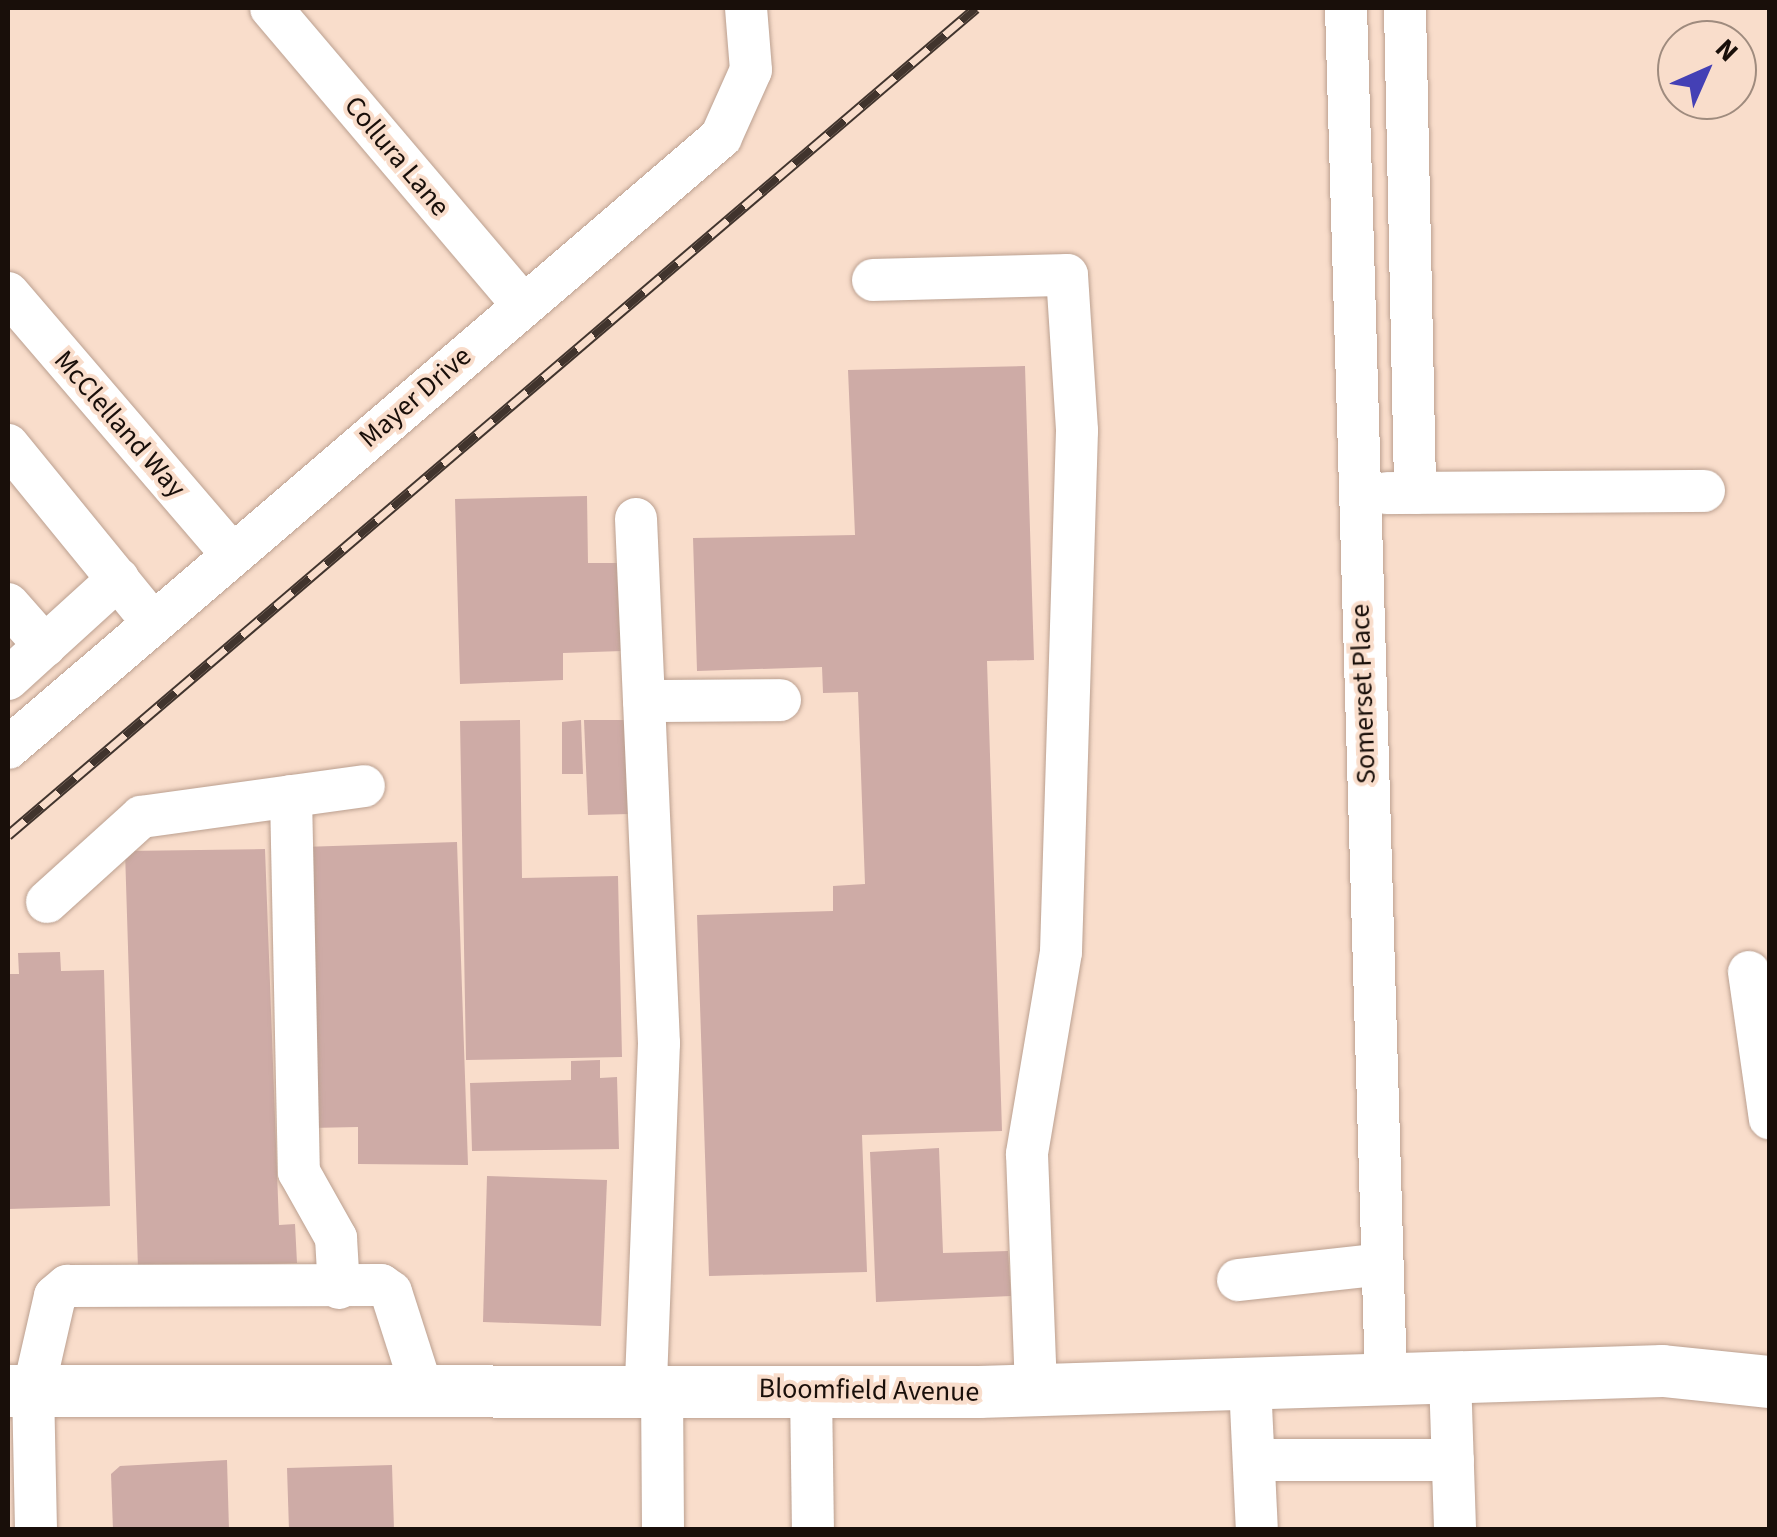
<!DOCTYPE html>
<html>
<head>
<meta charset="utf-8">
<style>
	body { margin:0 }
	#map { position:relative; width:1777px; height:1537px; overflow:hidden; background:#f9ddcb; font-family:"Source Sans 3",sans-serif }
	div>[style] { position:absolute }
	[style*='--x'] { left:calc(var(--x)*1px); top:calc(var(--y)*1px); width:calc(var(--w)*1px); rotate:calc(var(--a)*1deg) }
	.building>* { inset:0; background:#ceaba6 }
	.roads { filter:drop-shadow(0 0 2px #bba090) drop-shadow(0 0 2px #bba090) }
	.minor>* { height:42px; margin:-21px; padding:0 21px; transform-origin:21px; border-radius:21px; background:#fff }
	.major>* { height:52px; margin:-26px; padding:0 26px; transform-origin:26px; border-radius:26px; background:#fff }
	.rail>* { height:11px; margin-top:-5.5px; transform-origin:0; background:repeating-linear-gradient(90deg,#f9ddcb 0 22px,#41342d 0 44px); box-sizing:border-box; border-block:2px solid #41342d }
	span { translate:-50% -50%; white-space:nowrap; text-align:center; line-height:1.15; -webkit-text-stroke:8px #f9ddcb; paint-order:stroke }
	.street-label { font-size:28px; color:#190f0a }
	.frame { position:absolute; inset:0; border:10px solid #190f0a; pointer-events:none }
	.north { position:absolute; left:1657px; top:20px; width:100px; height:100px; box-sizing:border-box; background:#f9ddcb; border:2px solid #9f8b7e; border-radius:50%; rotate:45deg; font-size:28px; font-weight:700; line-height:40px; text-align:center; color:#190f0a }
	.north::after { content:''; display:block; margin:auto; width:35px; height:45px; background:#4440b5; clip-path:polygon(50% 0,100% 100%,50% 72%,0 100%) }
</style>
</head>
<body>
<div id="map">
	<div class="building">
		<div style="clip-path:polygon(1025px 366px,1034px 660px,987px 661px,1002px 1131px,862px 1135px,867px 1272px,709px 1276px,697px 915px,833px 911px,833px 886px,865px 884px,858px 692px,823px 693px,822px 667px,697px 671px,693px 538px,855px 535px,848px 370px)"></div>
		<div style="clip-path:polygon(587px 496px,588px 563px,619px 563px,622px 651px,563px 653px,563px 680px,460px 684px,455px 499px)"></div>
		<div style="clip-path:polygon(520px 720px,522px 878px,618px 876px,622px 1057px,466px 1060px,460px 721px)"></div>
		<div style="clip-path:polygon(581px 720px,583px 774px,562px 774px,562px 722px)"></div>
		<div style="clip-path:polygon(584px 720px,627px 720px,629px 814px,588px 815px)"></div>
		<div style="clip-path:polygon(457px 842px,468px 1165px,358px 1164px,358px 1127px,310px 1128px,302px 847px)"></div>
		<div style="clip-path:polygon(265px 849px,279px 1225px,295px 1224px,297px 1263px,138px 1269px,125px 851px)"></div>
		<div style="clip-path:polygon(60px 952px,61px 971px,104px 970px,110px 1206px,8px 1209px,8px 974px,19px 974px,18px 953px)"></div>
		<div style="clip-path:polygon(600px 1060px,600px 1078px,617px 1077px,619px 1149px,472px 1151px,470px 1083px,571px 1080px,571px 1061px)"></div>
		<div style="clip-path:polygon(939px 1148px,943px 1253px,1008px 1251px,1011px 1296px,876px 1302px,870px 1152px)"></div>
		<div style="clip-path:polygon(487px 1176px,607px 1180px,601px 1326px,483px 1322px)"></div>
		<div style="clip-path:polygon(227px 1460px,229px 1530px,113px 1530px,111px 1474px,120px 1466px)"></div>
		<div style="clip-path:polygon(392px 1465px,394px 1530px,289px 1530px,287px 1468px)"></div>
	</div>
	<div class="roads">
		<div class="minor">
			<div style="--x:271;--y:8;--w:390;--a:49.7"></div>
			<div style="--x:1346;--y:8;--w:1373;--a:88.33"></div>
			<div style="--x:1405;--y:8;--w:485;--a:88.8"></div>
			<div style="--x:873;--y:280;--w:194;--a:-1.5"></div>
			<div style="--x:1067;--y:275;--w:156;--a:86.3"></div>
			<div style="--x:1077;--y:431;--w:521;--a:91.76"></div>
			<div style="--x:1061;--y:952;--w:205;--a:99.6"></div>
			<div style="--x:1027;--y:1154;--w:236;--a:87.8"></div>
			<div style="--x:8;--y:293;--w:344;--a:49.4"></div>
			<div style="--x:8;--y:445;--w:230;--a:50.8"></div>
			<div style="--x:1387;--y:493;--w:317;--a:-0.4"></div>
			<div style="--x:636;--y:519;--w:525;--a:87.49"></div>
			<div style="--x:659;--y:1043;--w:343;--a:92.2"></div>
			<div style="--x:8;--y:604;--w:56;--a:48.6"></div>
			<div style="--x:8;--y:679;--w:149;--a:-42.3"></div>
			<div style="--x:644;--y:701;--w:136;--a:-0.4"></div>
			<div style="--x:8;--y:748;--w:939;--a:-40.59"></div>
			<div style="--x:721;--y:137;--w:73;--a:-65.9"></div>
			<div style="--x:751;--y:70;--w:62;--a:-94.6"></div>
			<div style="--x:291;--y:796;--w:376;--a:88.8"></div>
			<div style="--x:299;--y:1172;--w:76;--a:60.7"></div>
			<div style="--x:336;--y:1238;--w:50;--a:86.6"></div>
			<div style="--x:47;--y:902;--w:127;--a:-42.1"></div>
			<div style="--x:141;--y:817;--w:225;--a:-7.9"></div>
			<div style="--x:1749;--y:972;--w:148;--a:81.9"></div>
			<div style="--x:1238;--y:1280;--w:145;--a:-6.3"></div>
			<div style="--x:1450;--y:1377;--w:153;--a:88.1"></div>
			<div style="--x:1250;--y:1384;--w:146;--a:87.3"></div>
			<div style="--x:662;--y:1386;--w:144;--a:89.6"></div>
			<div style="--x:811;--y:1390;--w:140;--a:89.2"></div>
			<div style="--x:1254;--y:1460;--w:199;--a:0"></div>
			<div style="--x:36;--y:1530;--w:138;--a:-91.2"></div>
			<div style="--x:33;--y:1392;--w:98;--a:-77.1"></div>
			<div style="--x:55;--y:1296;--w:16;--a:-40"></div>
			<div style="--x:67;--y:1286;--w:314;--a:-0.2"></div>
			<div style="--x:381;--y:1285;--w:12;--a:35"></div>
			<div style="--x:391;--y:1292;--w:108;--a:72.2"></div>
		</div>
		<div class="major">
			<div style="--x:8;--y:1391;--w:971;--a:0.06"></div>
			<div style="--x:979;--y:1392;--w:684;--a:-1.76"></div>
			<div style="--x:1663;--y:1371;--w:108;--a:5.9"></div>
		</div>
	</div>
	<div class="rail">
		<div style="--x:8;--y:835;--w:1273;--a:-40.51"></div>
	</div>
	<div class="street-label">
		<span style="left:397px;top:156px;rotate:50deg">Collura Lane</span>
		<span style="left:415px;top:397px;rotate:-41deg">Mayer Drive</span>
		<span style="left:120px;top:424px;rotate:49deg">McClelland Way</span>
		<span style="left:1363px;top:694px;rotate:-92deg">Somerset Place</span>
		<span style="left:869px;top:1390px;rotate:1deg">Bloomfield Avenue</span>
	</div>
	<div class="frame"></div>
	<div class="north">N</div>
</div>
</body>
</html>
